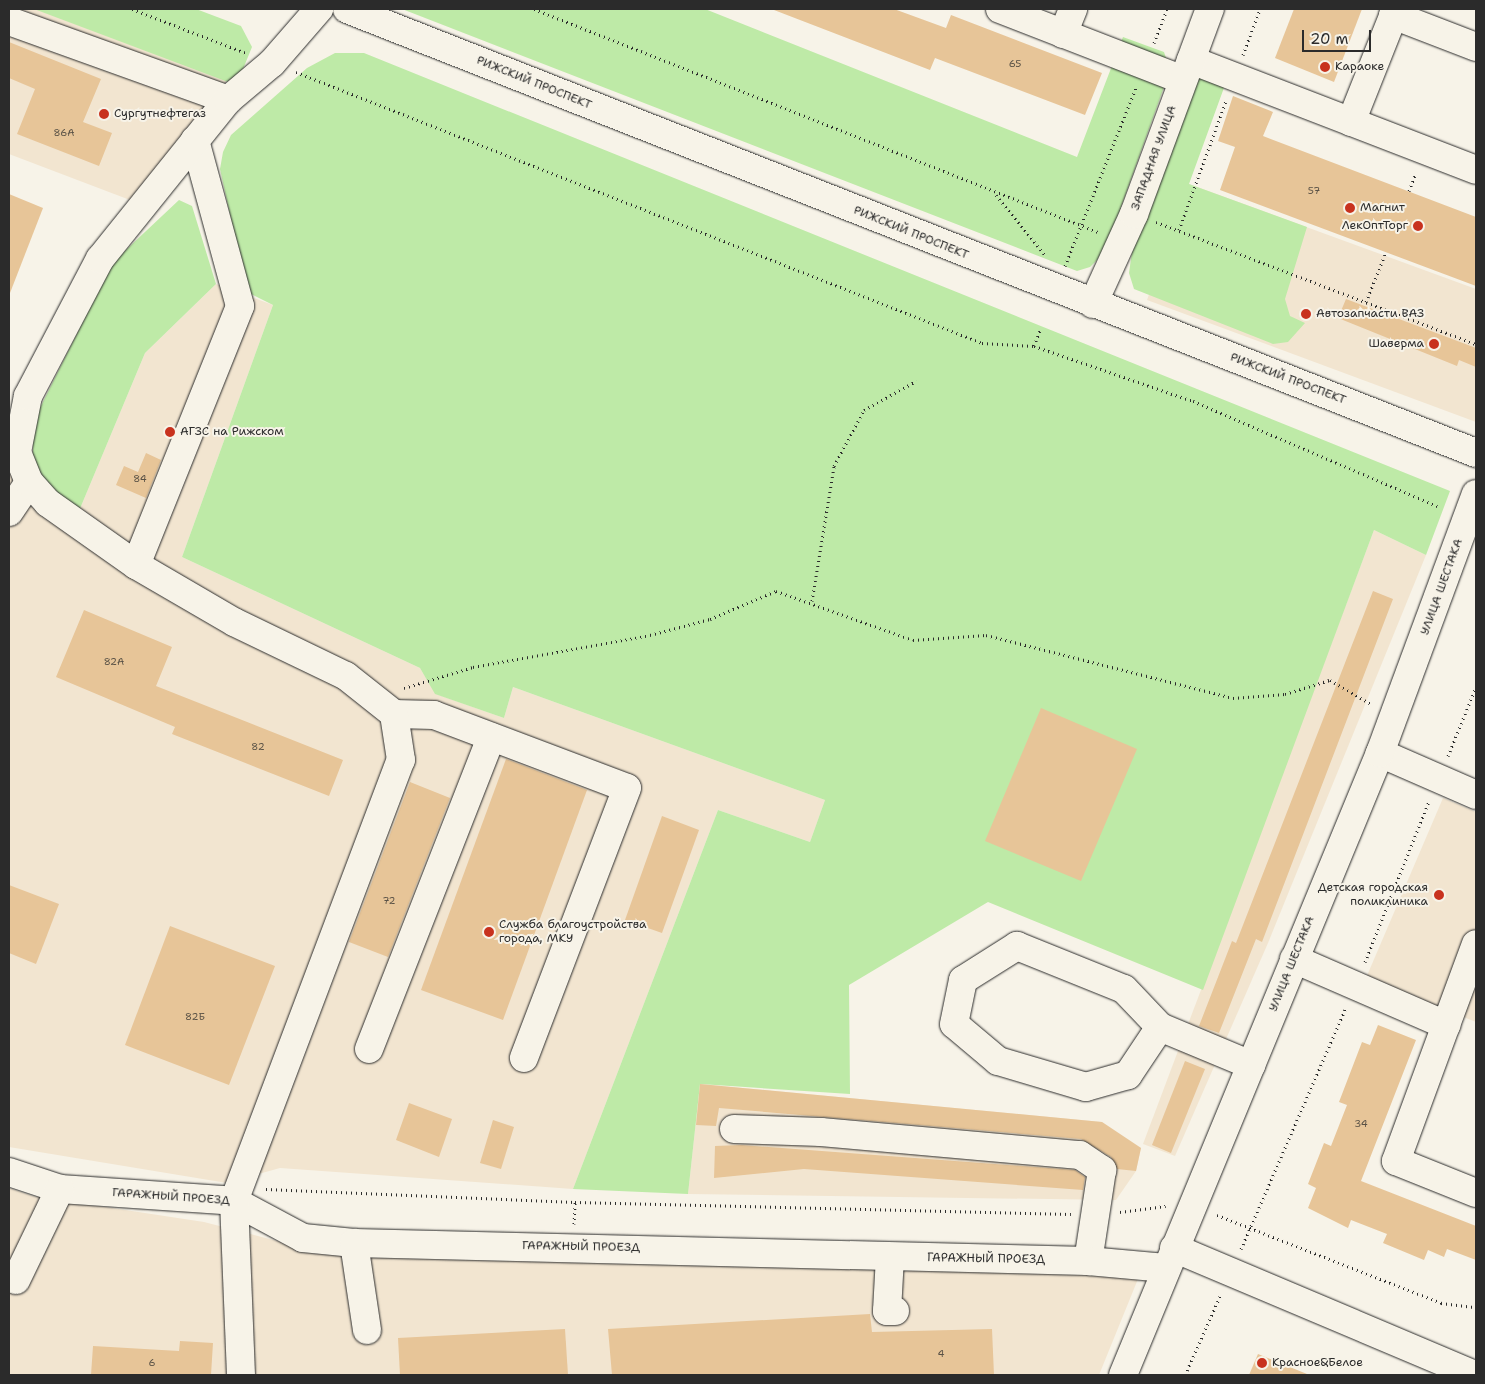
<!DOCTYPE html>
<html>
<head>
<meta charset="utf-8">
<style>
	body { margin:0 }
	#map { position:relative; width:1485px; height:1384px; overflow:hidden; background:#f7f3e8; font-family:"Shantell Sans",sans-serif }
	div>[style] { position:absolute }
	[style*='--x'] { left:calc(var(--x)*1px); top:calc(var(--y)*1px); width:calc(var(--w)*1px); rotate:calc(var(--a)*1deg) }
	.built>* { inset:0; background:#f2e5d0 }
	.green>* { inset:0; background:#beeaa7 }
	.building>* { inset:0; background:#e7c598 }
	.path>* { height:3px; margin-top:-1.5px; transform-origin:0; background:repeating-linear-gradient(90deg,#2b2b2b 0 1px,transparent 0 5px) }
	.roads { filter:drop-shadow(0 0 1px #2b2b2b) drop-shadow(0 0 1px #2b2b2b) }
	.minor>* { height:28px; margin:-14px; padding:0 14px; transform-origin:14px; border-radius:14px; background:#f7f3e8 }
	.highway>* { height:28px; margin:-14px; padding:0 14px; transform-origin:14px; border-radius:14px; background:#f7f3e8 }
	.dots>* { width:14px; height:14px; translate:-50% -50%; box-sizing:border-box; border:2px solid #f7f3e8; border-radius:50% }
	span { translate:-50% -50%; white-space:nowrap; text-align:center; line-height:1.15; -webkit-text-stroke:4px #f7f3e8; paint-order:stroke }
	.number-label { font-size:10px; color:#5a5246 }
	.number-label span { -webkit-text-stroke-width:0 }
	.poi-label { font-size:12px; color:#2b2b2b }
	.left { translate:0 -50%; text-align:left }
	.right { translate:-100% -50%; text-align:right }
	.street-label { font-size:12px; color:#2b2b2b }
	.frame { position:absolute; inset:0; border:10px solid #2b2b2b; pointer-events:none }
	.scale { position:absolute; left:1302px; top:30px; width:69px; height:22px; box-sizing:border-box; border:2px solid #2b2b2b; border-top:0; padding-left:6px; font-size:15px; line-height:18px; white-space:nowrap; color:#2b2b2b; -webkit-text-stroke:4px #f7f3e8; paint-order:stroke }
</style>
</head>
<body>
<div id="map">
	<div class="built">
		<div style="clip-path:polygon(9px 9px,71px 9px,233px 73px,130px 200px,9px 154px)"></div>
		<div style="clip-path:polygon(1189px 184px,1476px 289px,1476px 422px,1147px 300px)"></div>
		<div style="clip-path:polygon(216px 284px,273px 305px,182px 557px,420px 668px,436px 694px,504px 718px,513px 687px,825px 800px,810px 842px,718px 810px,573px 1189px,280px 1168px,227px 1183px,9px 1147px,9px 435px,32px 450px,33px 474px,79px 511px,145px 353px)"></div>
		<div style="clip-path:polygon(1374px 530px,1426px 555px,1268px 943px,1175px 1156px,1143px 1144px)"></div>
		<div style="clip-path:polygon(1443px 798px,1476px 812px,1476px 1022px,1366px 978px)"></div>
		<div style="clip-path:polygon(700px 1084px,1102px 1122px,1141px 1148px,1136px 1171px,1116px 1200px,688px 1194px)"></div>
		<div style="clip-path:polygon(9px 1188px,33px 1196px,204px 1222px,304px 1248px,1010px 1268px,1138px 1279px,1099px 1375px,9px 1375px)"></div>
	</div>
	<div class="green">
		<div style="clip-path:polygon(34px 9px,196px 9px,241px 26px,252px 47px,243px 69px,228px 82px)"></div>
		<div style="clip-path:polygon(402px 9px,705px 9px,1077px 157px,1123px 37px,1164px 52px,1170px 70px,1105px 252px,1090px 267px,1077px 271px)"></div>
		<div style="clip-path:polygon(335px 53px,364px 53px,1450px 491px,1426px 555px,1374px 530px,1203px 990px,988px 902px,849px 985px,850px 1094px,700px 1084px,688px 1194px,573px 1189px,718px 810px,810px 842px,825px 800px,513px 687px,504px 718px,435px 694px,420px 668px,182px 557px,273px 305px,247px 292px,220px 169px,223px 152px,231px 135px,307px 68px)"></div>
		<div style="clip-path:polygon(1186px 70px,1225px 85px,1189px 184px,1307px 227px,1285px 299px,1290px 316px,1305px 323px,1288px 342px,1273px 344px,1134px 289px,1129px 273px,1132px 252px)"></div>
		<div style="clip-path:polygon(179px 200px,192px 206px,216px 284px,145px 353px,79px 511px,33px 474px,33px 422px,112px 263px)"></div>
	</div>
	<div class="building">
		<div style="clip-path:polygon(894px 9px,946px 28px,951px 15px,1102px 73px,1085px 115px,935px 58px,930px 70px,774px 10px)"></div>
		<div style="clip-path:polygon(1294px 9px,1362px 9px,1334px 82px,1275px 58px)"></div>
		<div style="clip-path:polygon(9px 42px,101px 79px,83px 122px,112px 133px,99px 166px,17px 134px,35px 89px,9px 78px)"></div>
		<div style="clip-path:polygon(1233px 96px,1273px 112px,1263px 136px,1476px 217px,1476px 286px,1220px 190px,1235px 147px,1218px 141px)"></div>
		<div style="clip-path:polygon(9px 194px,43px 208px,10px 293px,9px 292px)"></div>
		<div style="clip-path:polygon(1346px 299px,1476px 348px,1476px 367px,1459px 360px,1457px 366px,1338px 318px)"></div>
		<div style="clip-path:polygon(146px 453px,161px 460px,146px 498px,116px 485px,124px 466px,138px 472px)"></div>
		<div style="clip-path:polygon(1373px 591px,1393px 599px,1262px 942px,1256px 939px,1219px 1033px,1199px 1026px,1232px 941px,1236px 943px)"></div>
		<div style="clip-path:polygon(84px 610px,172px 647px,156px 686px,343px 760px,329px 796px,172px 734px,175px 727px,56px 677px)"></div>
		<div style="clip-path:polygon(1041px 708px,1137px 749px,1081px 881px,985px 841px)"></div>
		<div style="clip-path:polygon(506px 759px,587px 790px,503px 1020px,421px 990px)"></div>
		<div style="clip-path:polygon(410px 782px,450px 798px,388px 957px,349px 942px)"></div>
		<div style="clip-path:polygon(662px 816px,699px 830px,662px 933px,625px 920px)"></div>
		<div style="clip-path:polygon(9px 885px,59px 904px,36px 964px,9px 953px)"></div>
		<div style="clip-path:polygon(170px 926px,275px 966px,229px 1085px,125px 1045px)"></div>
		<div style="clip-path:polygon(1378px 1025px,1416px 1040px,1361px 1181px,1476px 1226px,1476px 1260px,1447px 1249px,1444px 1257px,1428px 1250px,1424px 1260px,1383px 1243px,1387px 1234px,1351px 1220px,1348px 1228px,1308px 1208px,1316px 1188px,1308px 1184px,1324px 1143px,1331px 1146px,1347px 1105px,1339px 1102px,1362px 1042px,1370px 1045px)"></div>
		<div style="clip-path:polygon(1185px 1061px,1205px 1069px,1171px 1153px,1152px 1145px)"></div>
		<div style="clip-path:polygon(700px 1084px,1102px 1122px,1141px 1148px,1136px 1171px,1117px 1169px,1111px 1157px,1081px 1139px,719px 1108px,716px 1126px,696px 1125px)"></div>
		<div style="clip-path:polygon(409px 1103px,452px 1119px,439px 1157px,396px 1140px)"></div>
		<div style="clip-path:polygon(493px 1120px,514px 1127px,501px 1169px,480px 1163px)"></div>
		<div style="clip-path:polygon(741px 1145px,1075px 1170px,1085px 1177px,1083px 1190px,804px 1169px,714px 1178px,715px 1146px)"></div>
		<div style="clip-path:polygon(870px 1314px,872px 1332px,992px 1329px,994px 1375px,612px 1375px,608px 1329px)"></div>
		<div style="clip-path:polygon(565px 1329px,568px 1375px,400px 1375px,398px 1338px)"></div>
		<div style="clip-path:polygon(180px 1341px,213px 1343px,211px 1375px,91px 1375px,93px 1346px,179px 1351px)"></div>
		<div style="clip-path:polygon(1258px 1354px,1307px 1374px,1307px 1375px,1249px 1375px)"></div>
	</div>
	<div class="path">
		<div style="--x:132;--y:9;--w:122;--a:21.1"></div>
		<div style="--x:534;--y:9;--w:606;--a:21.57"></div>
		<div style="--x:1154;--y:43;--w:36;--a:-69"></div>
		<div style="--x:1243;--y:55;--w:49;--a:-69.7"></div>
		<div style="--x:296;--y:72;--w:738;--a:21.56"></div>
		<div style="--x:982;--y:343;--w:52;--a:3.3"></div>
		<div style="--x:1034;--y:346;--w:168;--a:19.1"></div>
		<div style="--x:1193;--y:401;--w:266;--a:23.3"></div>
		<div style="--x:1409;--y:191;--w:19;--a:-69"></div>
		<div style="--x:996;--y:195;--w:79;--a:50.7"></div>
		<div style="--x:1156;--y:222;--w:342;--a:20.9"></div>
		<div style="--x:1179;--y:230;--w:137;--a:-70"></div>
		<div style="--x:1065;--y:266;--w:192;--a:-68.3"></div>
		<div style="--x:1366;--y:302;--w:54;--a:-68.2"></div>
		<div style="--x:1034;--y:346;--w:19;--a:-69"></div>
		<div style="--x:812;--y:601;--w:137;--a:-80.7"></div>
		<div style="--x:834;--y:466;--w:64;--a:-61.8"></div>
		<div style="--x:864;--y:410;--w:60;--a:-29.1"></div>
		<div style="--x:404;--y:688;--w:72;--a:-16.9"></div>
		<div style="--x:473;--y:667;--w:180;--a:-10.2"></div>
		<div style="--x:650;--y:635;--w:62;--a:-14.9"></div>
		<div style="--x:710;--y:619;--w:72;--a:-23"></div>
		<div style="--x:776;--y:591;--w:145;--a:19.7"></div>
		<div style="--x:913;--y:640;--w:73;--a:-3.9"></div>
		<div style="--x:986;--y:635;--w:255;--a:14.3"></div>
		<div style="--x:1233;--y:698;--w:52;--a:-4.4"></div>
		<div style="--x:1285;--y:694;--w:47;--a:-17.3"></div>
		<div style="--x:1330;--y:680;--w:48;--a:30.3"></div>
		<div style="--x:1448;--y:756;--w:74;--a:-67.9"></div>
		<div style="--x:1365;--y:962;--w:173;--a:-68.3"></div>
		<div style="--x:266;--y:1189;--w:309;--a:2.4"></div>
		<div style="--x:1120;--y:1212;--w:46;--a:-7.4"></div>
		<div style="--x:1217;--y:1215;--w:241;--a:21.4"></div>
		<div style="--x:1441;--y:1303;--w:35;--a:7"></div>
		<div style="--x:574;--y:1224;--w:22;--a:-87"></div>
		<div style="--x:575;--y:1202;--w:496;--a:1.4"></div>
		<div style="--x:1241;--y:1249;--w:264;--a:-66.5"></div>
		<div style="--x:1185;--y:1375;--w:89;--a:-66"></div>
	</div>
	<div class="roads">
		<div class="minor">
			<div style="--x:1000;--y:9;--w:196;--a:21.2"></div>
			<div style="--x:1393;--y:15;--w:89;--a:21.1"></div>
			<div style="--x:9;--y:21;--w:233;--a:19.8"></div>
			<div style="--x:1063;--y:34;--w:27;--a:-68"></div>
			<div style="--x:1191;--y:60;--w:305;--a:21.1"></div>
			<div style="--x:1351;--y:122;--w:122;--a:-68.3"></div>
			<div style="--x:1093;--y:304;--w:99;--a:-65.5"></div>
			<div style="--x:1134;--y:214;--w:219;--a:-69.7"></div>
			<div style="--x:9;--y:512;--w:36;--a:-56"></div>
			<div style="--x:136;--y:565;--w:279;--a:-68.1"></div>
			<div style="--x:240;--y:306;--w:172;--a:-105.2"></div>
			<div style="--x:394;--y:714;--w:40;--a:1.4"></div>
			<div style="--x:434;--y:715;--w:206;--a:20.7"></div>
			<div style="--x:627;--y:788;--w:289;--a:110.9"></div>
			<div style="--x:1380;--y:753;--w:105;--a:23.6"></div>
			<div style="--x:1294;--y:959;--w:166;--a:23.5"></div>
			<div style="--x:1446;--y:1025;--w:145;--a:110.2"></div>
			<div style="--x:1396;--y:1161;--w:86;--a:21.8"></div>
			<div style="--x:1446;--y:1025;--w:86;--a:-69.7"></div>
			<div style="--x:1160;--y:1027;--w:58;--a:123.7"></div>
			<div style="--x:1128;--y:1075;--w:44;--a:164.1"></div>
			<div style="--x:1086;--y:1087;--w:92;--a:-163.5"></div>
			<div style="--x:998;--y:1061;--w:57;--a:-139.9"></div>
			<div style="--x:954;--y:1024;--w:45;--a:-78.4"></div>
			<div style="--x:963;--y:980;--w:64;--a:-32.2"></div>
			<div style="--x:1017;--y:946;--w:115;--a:21.9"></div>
			<div style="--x:1124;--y:989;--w:52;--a:46.5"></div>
			<div style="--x:1160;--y:1027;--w:99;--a:22.7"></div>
			<div style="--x:369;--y:1049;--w:335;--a:-68.6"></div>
			<div style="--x:734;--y:1129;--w:87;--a:2"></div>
			<div style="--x:821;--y:1132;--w:260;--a:5.1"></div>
			<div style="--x:1080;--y:1155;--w:27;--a:34"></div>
			<div style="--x:1102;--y:1170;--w:92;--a:98.7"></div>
			<div style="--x:9;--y:1172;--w:54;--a:18.4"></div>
			<div style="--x:60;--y:1189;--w:174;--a:3.9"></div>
			<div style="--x:234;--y:1201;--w:78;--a:28.2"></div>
			<div style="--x:303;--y:1238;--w:51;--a:5.6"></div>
			<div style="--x:354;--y:1243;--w:734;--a:1.4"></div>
			<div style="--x:1088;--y:1261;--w:78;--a:5.1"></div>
			<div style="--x:354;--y:1243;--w:88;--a:81.5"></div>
			<div style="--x:1174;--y:1248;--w:326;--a:22.9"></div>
			<div style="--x:890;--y:1257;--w:54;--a:93.2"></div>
			<div style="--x:887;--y:1311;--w:8;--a:0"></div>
			<div style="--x:16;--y:1280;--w:101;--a:-64.2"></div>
			<div style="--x:241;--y:1375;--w:174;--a:-92.3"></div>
			<div style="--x:234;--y:1201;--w:472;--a:-69.3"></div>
			<div style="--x:401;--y:760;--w:47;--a:-98.7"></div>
			<div style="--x:394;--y:714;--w:61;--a:-141.6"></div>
			<div style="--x:346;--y:676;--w:124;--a:-154.3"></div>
			<div style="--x:234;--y:622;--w:113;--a:-149.8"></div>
			<div style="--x:136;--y:565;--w:108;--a:-144.8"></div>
			<div style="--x:48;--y:503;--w:28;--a:-132"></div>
			<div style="--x:29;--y:482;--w:32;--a:-112"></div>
			<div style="--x:17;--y:452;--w:57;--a:-78.9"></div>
			<div style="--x:28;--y:396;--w:155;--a:-62.3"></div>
			<div style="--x:100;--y:259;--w:204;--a:-51.2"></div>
			<div style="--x:228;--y:100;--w:57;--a:-40.1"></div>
			<div style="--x:272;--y:63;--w:72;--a:-49"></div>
			<div style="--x:1123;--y:1375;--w:673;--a:-67.55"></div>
			<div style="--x:1380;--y:753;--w:276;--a:-69.7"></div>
		</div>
		<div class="highway">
			<div style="--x:347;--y:9;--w:1213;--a:21.47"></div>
		</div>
	</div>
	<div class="dots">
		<div style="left:1325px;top:67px;background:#c8321e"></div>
		<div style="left:104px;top:114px;background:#c8321e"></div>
		<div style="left:1350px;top:208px;background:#c8321e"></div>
		<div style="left:1418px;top:226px;background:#c8321e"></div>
		<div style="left:1306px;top:314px;background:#c8321e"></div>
		<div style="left:1434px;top:344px;background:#c8321e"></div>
		<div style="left:170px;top:432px;background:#c8321e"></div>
		<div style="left:1439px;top:895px;background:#c8321e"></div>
		<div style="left:489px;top:932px;background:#c8321e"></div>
		<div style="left:1262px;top:1363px;background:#c8321e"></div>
	</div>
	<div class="number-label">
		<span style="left:1015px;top:64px">65</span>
		<span style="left:64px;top:133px">86А</span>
		<span style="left:1314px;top:191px">57</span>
		<span style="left:140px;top:479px">84</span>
		<span style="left:114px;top:662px">82А</span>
		<span style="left:258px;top:747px">82</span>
		<span style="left:389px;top:901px">72</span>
		<span style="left:195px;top:1017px">82Б</span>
		<span style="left:1361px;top:1124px">34</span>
		<span style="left:941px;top:1354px">4</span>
		<span style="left:152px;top:1363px">6</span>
	</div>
	<div class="poi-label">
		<span class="left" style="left:1335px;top:67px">Караоке</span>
		<span class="left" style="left:114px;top:114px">Сургутнефтегаз</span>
		<span class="left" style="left:1360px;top:208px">Магнит</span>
		<span class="right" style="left:1408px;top:226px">ЛекОптТорг</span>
		<span class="left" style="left:1316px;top:314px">Автозапчасти ВАЗ</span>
		<span class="right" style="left:1424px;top:344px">Шаверма</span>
		<span class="left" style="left:180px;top:432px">АГЗС на Рижском</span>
		<span class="right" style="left:1428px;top:895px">Детская городская<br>поликлиника</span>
		<span class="left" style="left:499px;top:932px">Служба благоустройства<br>города, МКУ</span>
		<span class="left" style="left:1272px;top:1363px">Красное&amp;Белое</span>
	</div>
	<div class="street-label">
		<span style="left:534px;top:83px;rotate:22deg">РИЖСКИЙ ПРОСПЕКТ</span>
		<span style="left:1154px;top:158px;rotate:-70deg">ЗАПАДНАЯ УЛИЦА</span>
		<span style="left:911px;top:233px;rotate:22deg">РИЖСКИЙ ПРОСПЕКТ</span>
		<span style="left:1288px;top:379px;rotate:21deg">РИЖСКИЙ ПРОСПЕКТ</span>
		<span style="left:1442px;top:587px;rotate:-70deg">УЛИЦА ШЕСТАКА</span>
		<span style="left:1292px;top:964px;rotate:-68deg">УЛИЦА ШЕСТАКА</span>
		<span style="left:171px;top:1197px;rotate:4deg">ГАРАЖНЫЙ ПРОЕЗД</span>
		<span style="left:581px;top:1247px;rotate:1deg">ГАРАЖНЫЙ ПРОЕЗД</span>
		<span style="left:986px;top:1259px;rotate:1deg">ГАРАЖНЫЙ ПРОЕЗД</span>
	</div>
	<div class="frame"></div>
	<div class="scale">20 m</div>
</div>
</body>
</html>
